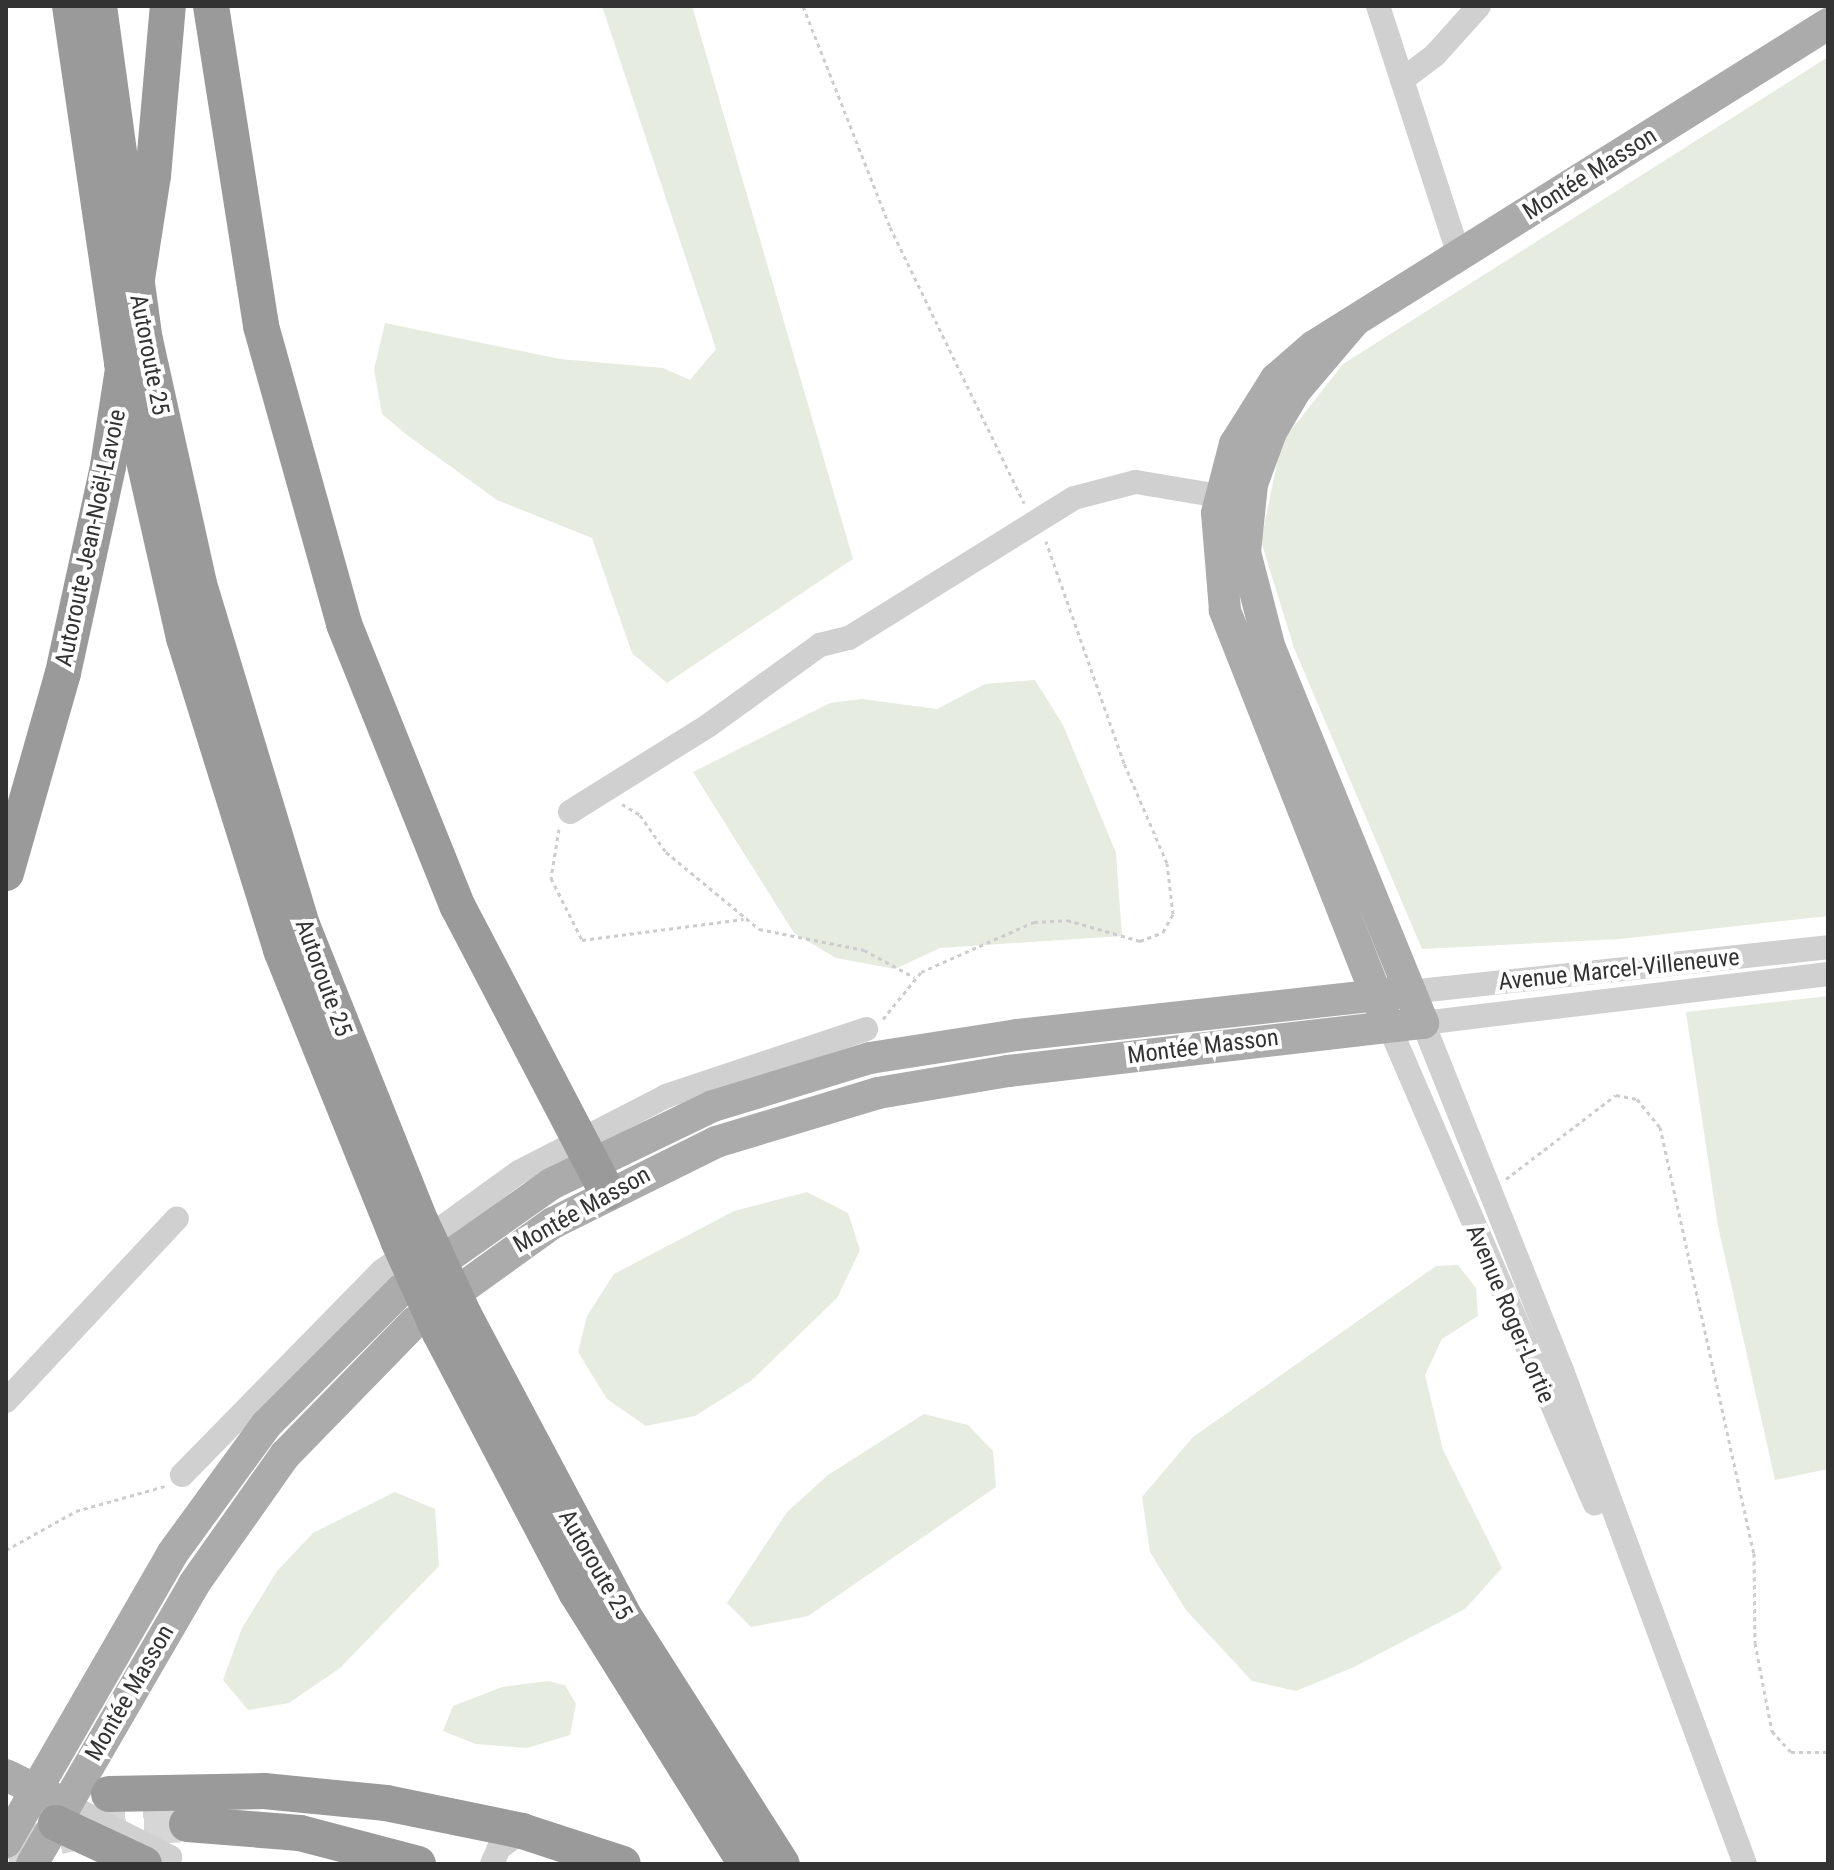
<!DOCTYPE html>
<html>
<head>
<meta charset="utf-8">
<style>
	body { margin:0 }
	#map { position:relative; width:1834px; height:1870px; overflow:hidden; background:#fff; font-family:"Roboto Condensed",sans-serif }
	div>[style] { position:absolute }
	[style*='--x'] { left:calc(var(--x)*1px); top:calc(var(--y)*1px); width:calc(var(--w)*1px); rotate:calc(var(--a)*1deg) }
	.green>* { inset:0; background:#e6ecdf }
	.highway-tunnel>* { height:36px; margin-top:-18px; transform-origin:0; background:repeating-linear-gradient(90deg,#d6d6d6 0 36px,transparent 0 54px) }
	.path>* { height:3px; margin-top:-1.5px; transform-origin:0; background:repeating-linear-gradient(90deg,#cdcdcd 0 4px,transparent 0 8px) }
	.minor>* { height:24px; margin:-12px; padding:0 12px; transform-origin:12px; border-radius:12px; background:#d0d0d0 }
	.major>* { height:32px; margin:-16px; padding:0 16px; transform-origin:16px; border-radius:16px; background:#ababab }
	.highway>* { height:36px; margin:-18px; padding:0 18px; transform-origin:18px; border-radius:18px; background:#9a9a9a }
	.highway-bridge>* { height:36px; margin:-18px; padding:0 18px; transform-origin:18px; border-radius:18px; background:#9a9a9a }
	span { translate:-50% -50%; white-space:nowrap; text-align:center; line-height:1.15; -webkit-text-stroke:8px #fff; paint-order:stroke }
	.street-label { font-size:24px; color:#333 }
	.frame { position:absolute; inset:0; border:8px solid #333; pointer-events:none }
</style>
</head>
<body>
<div id="map">
	<div class="green">
		<div style="clip-path:polygon(602px 6px,692px 6px,853px 559px,667px 683px,632px 653px,592px 538px,497px 500px,407px 435px,382px 414px,374px 370px,385px 323px,560px 359px,663px 368px,690px 380px,716px 349px)"></div>
		<div style="clip-path:polygon(1828px 57px,1828px 916px,1620px 939px,1422px 949px,1294px 648px,1261px 541px,1281px 443px,1343px 364px)"></div>
		<div style="clip-path:polygon(1035px 680px,1063px 725px,1116px 853px,1122px 936px,940px 948px,895px 969px,836px 958px,794px 933px,693px 772px,830px 703px,862px 699px,937px 709px,985px 684px)"></div>
		<div style="clip-path:polygon(1828px 996px,1828px 1469px,1775px 1480px,1718px 1226px,1686px 1012px)"></div>
		<div style="clip-path:polygon(807px 1192px,848px 1213px,860px 1250px,837px 1298px,752px 1380px,695px 1416px,646px 1426px,607px 1399px,578px 1352px,587px 1316px,614px 1274px,734px 1211px)"></div>
		<div style="clip-path:polygon(1458px 1265px,1476px 1288px,1478px 1316px,1442px 1339px,1425px 1375px,1443px 1450px,1502px 1568px,1465px 1609px,1354px 1667px,1296px 1691px,1252px 1681px,1186px 1610px,1150px 1552px,1142px 1497px,1193px 1437px,1436px 1266px)"></div>
		<div style="clip-path:polygon(924px 1414px,968px 1425px,993px 1451px,996px 1487px,808px 1616px,751px 1627px,727px 1603px,787px 1512px,828px 1475px)"></div>
		<div style="clip-path:polygon(395px 1492px,435px 1509px,439px 1566px,340px 1668px,289px 1703px,248px 1710px,223px 1680px,242px 1628px,277px 1571px,313px 1533px)"></div>
		<div style="clip-path:polygon(548px 1681px,565px 1685px,576px 1704px,570px 1735px,527px 1748px,476px 1744px,443px 1731px,453px 1706px,502px 1687px)"></div>
	</div>
	<div class="highway-tunnel">
		<div style="--x:6;--y:1849;--w:86;--a:-13.4"></div>
		<div style="--x:90;--y:1829;--w:97;--a:-3"></div>
	</div>
	<div class="path">
		<div style="--x:803;--y:6;--w:238;--a:68.5"></div>
		<div style="--x:890;--y:227;--w:307;--a:64.1"></div>
		<div style="--x:622;--y:804;--w:21;--a:31"></div>
		<div style="--x:640;--y:815;--w:45;--a:54.9"></div>
		<div style="--x:666;--y:852;--w:121;--a:39.6"></div>
		<div style="--x:759;--y:929;--w:107;--a:11.3"></div>
		<div style="--x:864;--y:950;--w:57;--a:28.4"></div>
		<div style="--x:559;--y:829;--w:50;--a:99.3"></div>
		<div style="--x:551;--y:878;--w:69;--a:63.4"></div>
		<div style="--x:582;--y:940;--w:163;--a:-7.4"></div>
		<div style="--x:883;--y:1019;--w:60;--a:-51"></div>
		<div style="--x:921;--y:972;--w:124;--a:-23.9"></div>
		<div style="--x:1034;--y:922;--w:33;--a:-3"></div>
		<div style="--x:1067;--y:920;--w:76;--a:16"></div>
		<div style="--x:1140;--y:941;--w:25;--a:-21"></div>
		<div style="--x:1163;--y:932;--w:21;--a:-61"></div>
		<div style="--x:1173;--y:914;--w:51;--a:-96.7"></div>
		<div style="--x:1167;--y:863;--w:109;--a:-113.3"></div>
		<div style="--x:1124;--y:763;--w:235;--a:-109.4"></div>
		<div style="--x:1506;--y:1179;--w:138;--a:-37.4"></div>
		<div style="--x:1616;--y:1095;--w:21;--a:11"></div>
		<div style="--x:1637;--y:1099;--w:36;--a:51"></div>
		<div style="--x:1660;--y:1127;--w:436;--a:77.6"></div>
		<div style="--x:1754;--y:1553;--w:90;--a:89.4"></div>
		<div style="--x:1755;--y:1643;--w:90;--a:79.1"></div>
		<div style="--x:1772;--y:1731;--w:28;--a:48"></div>
		<div style="--x:1791;--y:1752;--w:37;--a:0"></div>
		<div style="--x:6;--y:1550;--w:80;--a:-29.1"></div>
		<div style="--x:76;--y:1511;--w:92;--a:-15.7"></div>
	</div>
	<div class="minor">
		<div style="--x:1378;--y:6;--w:263;--a:72"></div>
		<div style="--x:1402;--y:80;--w:41;--a:-37.1"></div>
		<div style="--x:1435;--y:55;--w:66;--a:-48.1"></div>
		<div style="--x:570;--y:812;--w:164;--a:-32"></div>
		<div style="--x:709;--y:725;--w:137;--a:-35.8"></div>
		<div style="--x:820;--y:645;--w:30;--a:-14"></div>
		<div style="--x:849;--y:638;--w:265;--a:-31.9"></div>
		<div style="--x:1074;--y:498;--w:64;--a:-14.5"></div>
		<div style="--x:1136;--y:482;--w:103;--a:9.5"></div>
		<div style="--x:1409;--y:992;--w:421;--a:-6.1"></div>
		<div style="--x:1389;--y:1026;--w:520;--a:66.69"></div>
		<div style="--x:6;--y:1401;--w:250;--a:-46.9"></div>
		<div style="--x:182;--y:1475;--w:286;--a:-45.6"></div>
		<div style="--x:382;--y:1271;--w:169;--a:-35.9"></div>
		<div style="--x:519;--y:1172;--w:165;--a:-27.3"></div>
		<div style="--x:666;--y:1096;--w:211;--a:-18.5"></div>
		<div style="--x:66;--y:1804;--w:117;--a:27"></div>
		<div style="--x:170;--y:1857;--w:8;--a:120"></div>
		<div style="--x:492;--y:1864;--w:17;--a:-66"></div>
		<div style="--x:499;--y:1848;--w:29;--a:-36"></div>
		<div style="--x:1745;--y:1864;--w:524;--a:-110.34"></div>
		<div style="--x:1563;--y:1373;--w:377;--a:-111.8"></div>
		<div style="--x:1423;--y:1023;--w:408;--a:-6.9"></div>
	</div>
	<div class="major">
		<div style="--x:1383;--y:1012;--w:432;--a:-111.5"></div>
		<div style="--x:1225;--y:610;--w:97;--a:-94.7"></div>
		<div style="--x:1217;--y:513;--w:71;--a:-75.4"></div>
		<div style="--x:1235;--y:444;--w:77;--a:-57.8"></div>
		<div style="--x:1276;--y:379;--w:50;--a:-41"></div>
		<div style="--x:1314;--y:346;--w:607;--a:-32.07"></div>
		<div style="--x:6;--y:1775;--w:52;--a:26.1"></div>
		<div style="--x:6;--y:1842;--w:332;--a:-60"></div>
		<div style="--x:172;--y:1554;--w:160;--a:-53.9"></div>
		<div style="--x:266;--y:1425;--w:191;--a:-45"></div>
		<div style="--x:401;--y:1290;--w:184;--a:-35.2"></div>
		<div style="--x:551;--y:1184;--w:180;--a:-25.7"></div>
		<div style="--x:713;--y:1106;--w:164;--a:-17"></div>
		<div style="--x:870;--y:1058;--w:149;--a:-8.9"></div>
		<div style="--x:1017;--y:1035;--w:394;--a:-6.3"></div>
		<div style="--x:32;--y:1864;--w:323;--a:-59.9"></div>
		<div style="--x:194;--y:1584;--w:158;--a:-54.8"></div>
		<div style="--x:285;--y:1455;--w:186;--a:-45.7"></div>
		<div style="--x:415;--y:1322;--w:170;--a:-35.7"></div>
		<div style="--x:553;--y:1223;--w:182;--a:-26.4"></div>
		<div style="--x:716;--y:1142;--w:169;--a:-16.8"></div>
		<div style="--x:878;--y:1093;--w:132;--a:-9.6"></div>
		<div style="--x:1008;--y:1071;--w:418;--a:-6.6"></div>
		<div style="--x:1423;--y:1023;--w:404;--a:-112.2"></div>
		<div style="--x:1270;--y:649;--w:100;--a:-104.5"></div>
		<div style="--x:1245;--y:552;--w:68;--a:-84.1"></div>
		<div style="--x:1252;--y:484;--w:55;--a:-69.9"></div>
		<div style="--x:1271;--y:432;--w:48;--a:-59.7"></div>
		<div style="--x:1295;--y:391;--w:88;--a:-49.6"></div>
	</div>
	<div class="highway">
		<div style="--x:70;--y:6;--w:361;--a:81.7"></div>
		<div style="--x:122;--y:363;--w:282;--a:77.3"></div>
		<div style="--x:184;--y:638;--w:327;--a:72.7"></div>
		<div style="--x:281;--y:950;--w:313;--a:68"></div>
		<div style="--x:99;--y:6;--w:337;--a:82.2"></div>
		<div style="--x:145;--y:340;--w:250;--a:77.5"></div>
		<div style="--x:199;--y:584;--w:356;--a:73.2"></div>
		<div style="--x:302;--y:925;--w:320;--a:68.2"></div>
		<div style="--x:211;--y:6;--w:324;--a:81.1"></div>
		<div style="--x:261;--y:326;--w:309;--a:74.4"></div>
		<div style="--x:344;--y:624;--w:305;--a:68.1"></div>
		<div style="--x:458;--y:907;--w:322;--a:62.4"></div>
		<div style="--x:153;--y:176;--w:171;--a:-85"></div>
		<div style="--x:6;--y:873;--w:208;--a:-74.1"></div>
		<div style="--x:63;--y:673;--w:212;--a:-77.7"></div>
		<div style="--x:464;--y:1315;--w:347;--a:62"></div>
		<div style="--x:627;--y:1621;--w:288;--a:57.5"></div>
		<div style="--x:440;--y:1333;--w:293;--a:62.3"></div>
		<div style="--x:576;--y:1592;--w:321;--a:58"></div>
		<div style="--x:109;--y:1794;--w:155;--a:-1.1"></div>
		<div style="--x:264;--y:1791;--w:123;--a:5.6"></div>
		<div style="--x:386;--y:1803;--w:139;--a:11.6"></div>
		<div style="--x:522;--y:1831;--w:106;--a:18.1"></div>
		<div style="--x:56;--y:1823;--w:97;--a:25"></div>
		<div style="--x:187;--y:1824;--w:113;--a:4.6"></div>
		<div style="--x:300;--y:1833;--w:122;--a:14.7"></div>
	</div>
	<div class="highway-bridge">
		<div style="--x:108;--y:466;--w:293;--a:-81.2"></div>
		<div style="--x:421;--y:1222;--w:102;--a:65.2"></div>
		<div style="--x:398;--y:1240;--w:102;--a:65.7"></div>
	</div>
	<div class="street-label">
		<span style="left:1590px;top:174px;rotate:-32deg">Montée Masson</span>
		<span style="left:149px;top:355px;rotate:79deg">Autoroute 25</span>
		<span style="left:91px;top:538px;rotate:-78deg">Autoroute Jean-Noël-Lavoie</span>
		<span style="left:1619px;top:970px;rotate:-6deg">Avenue Marcel-Villeneuve</span>
		<span style="left:323px;top:978px;rotate:70deg">Autoroute 25</span>
		<span style="left:1203px;top:1047px;rotate:-7deg">Montée Masson</span>
		<span style="left:582px;top:1210px;rotate:-29deg">Montée Masson</span>
		<span style="left:1510px;top:1314px;rotate:67deg">Avenue Roger-Lortie</span>
		<span style="left:595px;top:1565px;rotate:60deg">Autoroute 25</span>
		<span style="left:130px;top:1693px;rotate:-60deg">Montée Masson</span>
	</div>
	<div class="frame"></div>
</div>
</body>
</html>
